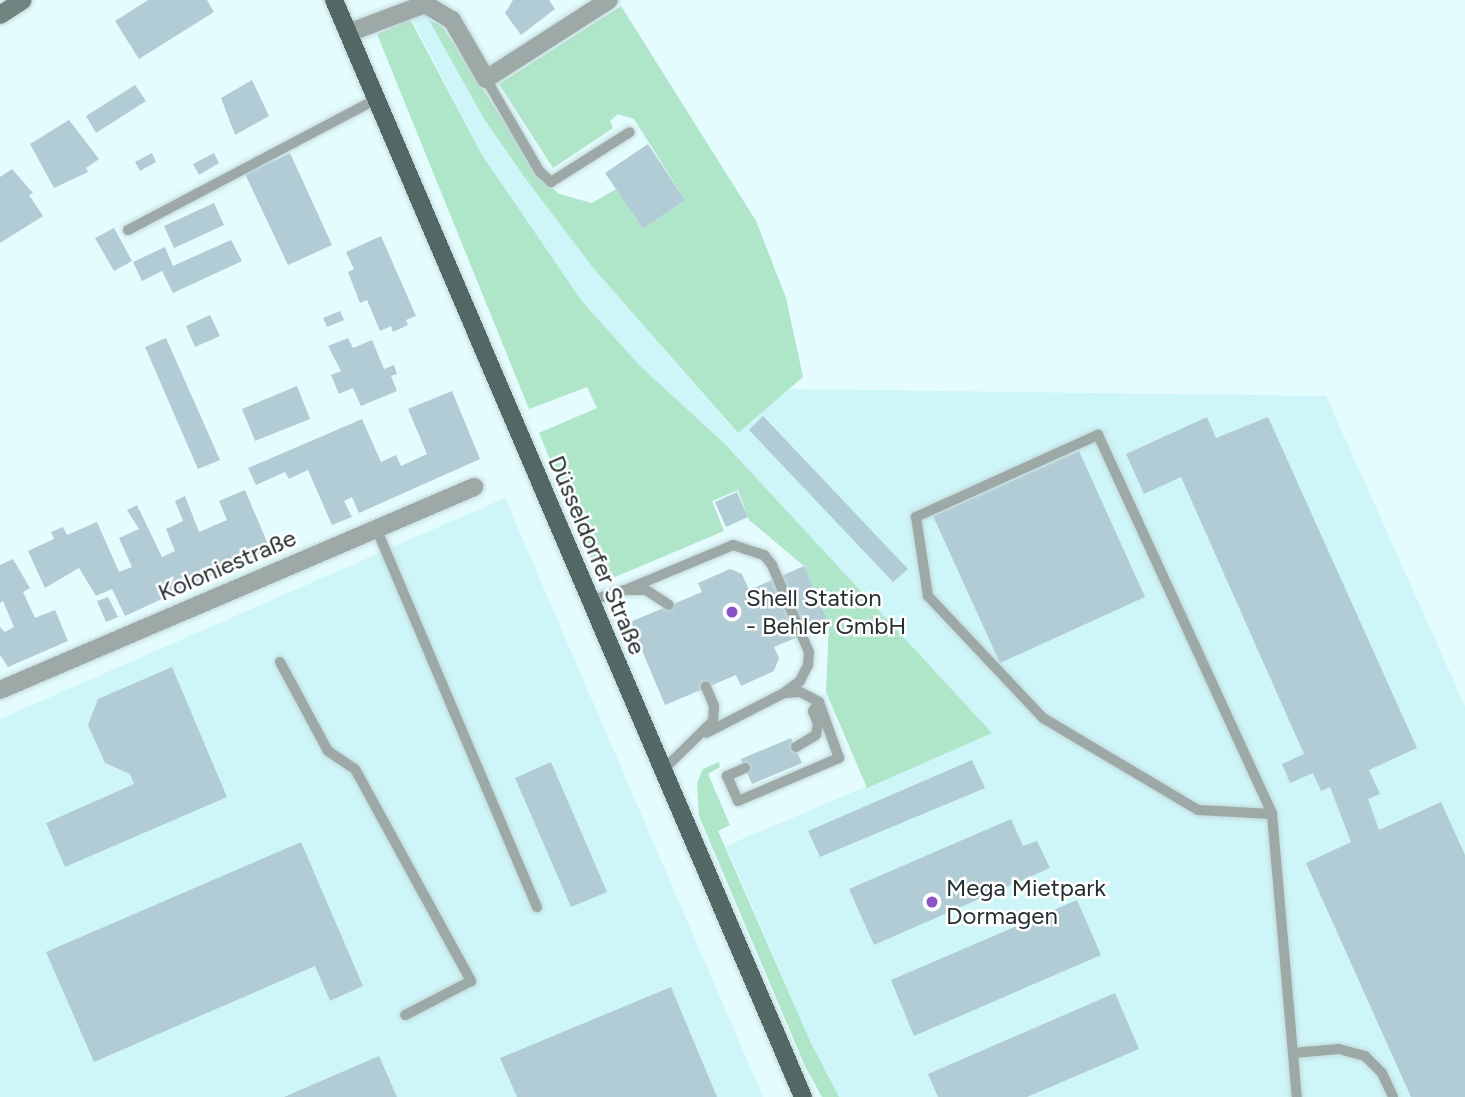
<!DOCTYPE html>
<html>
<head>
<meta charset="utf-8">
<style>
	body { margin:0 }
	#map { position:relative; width:1465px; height:1097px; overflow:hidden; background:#e4fcfe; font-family:Figtree,sans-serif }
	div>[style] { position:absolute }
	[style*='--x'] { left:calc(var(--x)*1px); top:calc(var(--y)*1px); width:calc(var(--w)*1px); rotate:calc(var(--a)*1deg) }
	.built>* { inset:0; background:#cef6f9 }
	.green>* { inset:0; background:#afe5c8 }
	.building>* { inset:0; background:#b2ccd6 }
	.roads { filter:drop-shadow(0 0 2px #c2d7d9) drop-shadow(0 0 2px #c2d7d9) }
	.lane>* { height:10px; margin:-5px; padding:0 5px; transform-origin:5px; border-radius:5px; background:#9da9a6 }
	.street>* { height:18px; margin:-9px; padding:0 9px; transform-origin:9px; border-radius:9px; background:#9da9a6 }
	.secondary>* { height:18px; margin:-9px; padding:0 9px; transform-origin:9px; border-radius:9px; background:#71837f }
	.primary>* { height:18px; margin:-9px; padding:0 9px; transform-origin:9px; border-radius:9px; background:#536864 }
	.dots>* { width:19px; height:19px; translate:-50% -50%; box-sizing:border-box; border:4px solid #fff; border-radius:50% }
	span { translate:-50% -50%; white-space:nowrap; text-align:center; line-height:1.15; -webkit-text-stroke:5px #fff; paint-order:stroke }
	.street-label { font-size:24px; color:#253031 }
	.poi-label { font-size:24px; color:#253031 }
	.left { translate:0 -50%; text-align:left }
</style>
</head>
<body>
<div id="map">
	<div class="built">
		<div style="clip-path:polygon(402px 0,419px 0,484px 119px,525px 178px,594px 269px,737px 433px,789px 389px,1326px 396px,1465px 706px,1465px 1097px,839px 1097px,810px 1041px,726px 846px,992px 733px,725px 444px,640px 366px,581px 300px,482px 155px)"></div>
		<div style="clip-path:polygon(505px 498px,763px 1097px,0 1097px,0 719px)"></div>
	</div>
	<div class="green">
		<div style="clip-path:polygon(621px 6px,756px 221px,786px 298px,803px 377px,738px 433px,594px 269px,525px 178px,484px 119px,429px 20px,442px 26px,542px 180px,559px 194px,592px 203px,616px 189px,643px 229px,685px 200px,634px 119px,618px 114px,610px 121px,613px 128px,553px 168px,499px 84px)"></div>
		<div style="clip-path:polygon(410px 19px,482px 155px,581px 300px,640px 366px,725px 444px,992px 733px,867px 788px,826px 692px,829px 624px,804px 566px,749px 520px,738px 490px,712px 501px,724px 531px,615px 577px,590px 557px,539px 433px,597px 408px,587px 387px,529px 409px,377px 34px)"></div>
		<div style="clip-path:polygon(719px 762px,720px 767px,708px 774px,730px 825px,718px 831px,810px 1041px,839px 1097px,822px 1097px,805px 1066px,699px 816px,697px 783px,703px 769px)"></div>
	</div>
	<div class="building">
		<div style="clip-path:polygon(148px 0,207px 0,214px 12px,139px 59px,115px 21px)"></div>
		<div style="clip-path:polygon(513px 0,549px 0,555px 9px,521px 35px,505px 13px)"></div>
		<div style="clip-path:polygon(252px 80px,269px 116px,235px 135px,221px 98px)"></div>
		<div style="clip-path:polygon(135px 85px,146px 101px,96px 133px,86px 116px)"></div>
		<div style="clip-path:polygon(69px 120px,99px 159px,86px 168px,88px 172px,54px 188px,30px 144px)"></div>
		<div style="clip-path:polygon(648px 144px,685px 200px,643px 229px,605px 173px)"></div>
		<div style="clip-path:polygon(152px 153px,156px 162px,140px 171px,135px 162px)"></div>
		<div style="clip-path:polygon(214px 153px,219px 163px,199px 175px,193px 164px)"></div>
		<div style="clip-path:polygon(290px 153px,332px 245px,288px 265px,245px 174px)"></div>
		<div style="clip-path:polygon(12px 169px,33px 193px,29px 195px,43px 216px,0 243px,0 177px)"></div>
		<div style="clip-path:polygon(214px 203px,224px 225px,174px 248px,164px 226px)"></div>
		<div style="clip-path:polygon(114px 228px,132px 261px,114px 271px,95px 238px)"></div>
		<div style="clip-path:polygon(381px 236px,416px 316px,406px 320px,408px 325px,393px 332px,391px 326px,380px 331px,367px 300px,360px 303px,348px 272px,354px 269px,346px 252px)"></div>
		<div style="clip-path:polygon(231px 240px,242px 261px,173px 293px,162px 271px,142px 281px,133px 262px,165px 247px,173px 266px)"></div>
		<div style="clip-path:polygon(340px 311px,344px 320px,327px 327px,323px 318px)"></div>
		<div style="clip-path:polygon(210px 315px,220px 336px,195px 347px,186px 326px)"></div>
		<div style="clip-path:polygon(166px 338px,220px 460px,198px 469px,145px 347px)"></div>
		<div style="clip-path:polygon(348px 338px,353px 348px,372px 340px,384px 369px,394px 365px,397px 374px,391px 376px,397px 391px,361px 406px,353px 388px,339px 394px,331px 375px,341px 371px,328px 346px)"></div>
		<div style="clip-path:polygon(297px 386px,310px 419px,255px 441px,242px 409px)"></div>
		<div style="clip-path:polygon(452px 391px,480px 459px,359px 513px,352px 497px,344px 501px,352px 517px,332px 525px,308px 470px,289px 479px,285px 472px,256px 485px,248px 468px,362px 419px,381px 462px,396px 455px,401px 466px,427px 454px,408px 409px)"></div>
		<div style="clip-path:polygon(763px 416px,908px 569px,893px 582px,749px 430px)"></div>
		<div style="clip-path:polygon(1207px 417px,1216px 438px,1268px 417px,1417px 748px,1369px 770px,1380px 794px,1368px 799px,1379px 830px,1441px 802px,1465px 855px,1465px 1097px,1411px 1097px,1306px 863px,1351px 842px,1330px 787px,1321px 791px,1313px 773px,1290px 783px,1282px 764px,1304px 754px,1181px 477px,1144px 494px,1126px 454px)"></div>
		<div style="clip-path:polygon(1079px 451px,1145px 597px,1000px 663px,933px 516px)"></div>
		<div style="clip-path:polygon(245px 490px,270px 549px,125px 616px,112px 589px,96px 596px,79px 568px,45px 588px,28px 551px,54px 539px,51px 532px,63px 527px,67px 535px,97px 522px,119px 572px,132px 567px,119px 538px,139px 529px,127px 510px,137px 505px,162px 557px,175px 551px,166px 529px,183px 521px,175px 501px,185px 496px,199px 532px,227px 520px,219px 501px)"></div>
		<div style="clip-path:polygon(737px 492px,748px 517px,726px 527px,715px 502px)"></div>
		<div style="clip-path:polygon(13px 559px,30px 588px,23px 592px,35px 618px,55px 610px,68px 641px,8px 667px,0 655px,0 627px,5px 632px,14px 627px,3px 601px,0 603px,0 565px)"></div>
		<div style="clip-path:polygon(804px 566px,829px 624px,774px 647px,779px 658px,774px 671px,741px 686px,736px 675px,665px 705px,630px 622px,702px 592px,698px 583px,730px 569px,742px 574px,749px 590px)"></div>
		<div style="clip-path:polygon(108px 597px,118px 617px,106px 622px,97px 601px)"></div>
		<div style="clip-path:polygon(172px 667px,227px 797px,65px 867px,46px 823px,134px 784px,130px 774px,105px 763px,88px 725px,98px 699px)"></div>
		<div style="clip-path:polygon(791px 738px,802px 763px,752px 784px,741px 759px)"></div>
		<div style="clip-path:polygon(972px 760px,985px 788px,820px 857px,808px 831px)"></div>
		<div style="clip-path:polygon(551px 762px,607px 892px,571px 907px,515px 778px)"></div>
		<div style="clip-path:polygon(1011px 819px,1023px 846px,1037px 841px,1050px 868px,874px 945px,849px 889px)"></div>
		<div style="clip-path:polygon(301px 842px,363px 986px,330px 1001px,315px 966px,94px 1062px,46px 952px)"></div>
		<div style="clip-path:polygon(1077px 900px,1101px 955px,914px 1036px,891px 980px)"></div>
		<div style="clip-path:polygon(671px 987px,717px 1097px,517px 1097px,500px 1058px)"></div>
		<div style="clip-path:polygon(1115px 993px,1139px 1049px,1027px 1097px,938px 1097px,928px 1074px)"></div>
		<div style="clip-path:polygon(379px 1056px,397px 1097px,284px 1097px)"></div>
	</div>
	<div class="roads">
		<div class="lane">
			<div style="--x:486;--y:79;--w:108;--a:59.9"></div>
			<div style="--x:540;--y:172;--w:15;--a:42"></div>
			<div style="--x:551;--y:182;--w:93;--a:-32.3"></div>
			<div style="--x:128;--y:230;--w:280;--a:-27.8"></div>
			<div style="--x:376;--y:528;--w:412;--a:67"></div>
			<div style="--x:625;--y:590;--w:117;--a:-22.6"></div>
			<div style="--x:733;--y:545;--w:33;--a:18"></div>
			<div style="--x:764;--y:555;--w:13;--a:51"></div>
			<div style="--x:772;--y:565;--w:95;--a:67"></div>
			<div style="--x:809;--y:652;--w:13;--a:94"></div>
			<div style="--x:808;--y:665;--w:18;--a:117"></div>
			<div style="--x:800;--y:681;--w:22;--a:144"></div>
			<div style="--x:782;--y:694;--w:85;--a:152.8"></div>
			<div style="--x:589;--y:601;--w:38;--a:-17"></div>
			<div style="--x:625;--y:590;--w:21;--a:0"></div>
			<div style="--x:646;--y:590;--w:27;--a:33"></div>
			<div style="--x:280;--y:662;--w:101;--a:61.7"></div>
			<div style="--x:328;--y:751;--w:32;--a:34"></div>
			<div style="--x:355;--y:769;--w:242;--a:61.3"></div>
			<div style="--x:471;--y:981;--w:74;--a:152.7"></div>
			<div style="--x:796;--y:747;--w:23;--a:-31"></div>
			<div style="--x:816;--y:735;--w:11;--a:-80"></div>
			<div style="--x:818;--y:724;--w:14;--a:-111"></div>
			<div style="--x:813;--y:711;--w:11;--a:-56"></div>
			<div style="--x:745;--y:768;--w:20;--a:156"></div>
			<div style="--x:727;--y:776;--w:27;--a:66"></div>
			<div style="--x:738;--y:801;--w:110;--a:-23.1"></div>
			<div style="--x:839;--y:758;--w:59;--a:-109.7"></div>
			<div style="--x:819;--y:702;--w:21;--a:-152"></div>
			<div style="--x:800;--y:692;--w:15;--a:176"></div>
			<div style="--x:663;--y:770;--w:70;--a:-44.4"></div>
			<div style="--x:713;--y:721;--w:15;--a:-86"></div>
			<div style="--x:714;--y:706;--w:21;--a:-113"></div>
			<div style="--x:1272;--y:814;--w:74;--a:-176.9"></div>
			<div style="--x:1198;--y:810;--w:180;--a:-149.3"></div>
			<div style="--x:1043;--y:718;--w:168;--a:-133.3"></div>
			<div style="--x:928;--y:596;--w:80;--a:-98.6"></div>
			<div style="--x:916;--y:517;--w:200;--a:-24.3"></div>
			<div style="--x:1098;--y:435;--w:417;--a:65.3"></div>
			<div style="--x:1272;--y:814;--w:284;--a:85"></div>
			<div style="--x:1293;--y:1053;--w:46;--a:-5"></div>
			<div style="--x:1339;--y:1049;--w:27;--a:15"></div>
			<div style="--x:1365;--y:1056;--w:24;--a:45"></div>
			<div style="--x:1382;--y:1073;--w:26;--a:65"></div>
		</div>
		<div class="street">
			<div style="--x:348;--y:33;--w:82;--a:-20.6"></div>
			<div style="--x:425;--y:4;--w:31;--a:31"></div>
			<div style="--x:452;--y:20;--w:68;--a:60"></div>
			<div style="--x:486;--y:79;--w:146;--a:-32.7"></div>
			<div style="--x:0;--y:690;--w:516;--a:-23.18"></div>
		</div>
		<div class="secondary">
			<div style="--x:0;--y:15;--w:27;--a:-33"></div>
		</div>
		<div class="primary">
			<div style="--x:334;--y:0;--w:1193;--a:66.85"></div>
		</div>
	</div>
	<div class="dots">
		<div style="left:732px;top:612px;background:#8b51c8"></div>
		<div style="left:932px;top:902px;background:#8b51c8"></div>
	</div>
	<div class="street-label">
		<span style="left:597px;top:555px;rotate:67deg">Düsseldorfer Straße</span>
		<span style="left:227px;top:565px;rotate:-23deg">Koloniestraße</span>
	</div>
	<div class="poi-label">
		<span class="left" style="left:746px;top:612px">Shell Station<br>- Behler GmbH</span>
		<span class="left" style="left:946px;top:902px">Mega Mietpark<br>Dormagen</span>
	</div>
</div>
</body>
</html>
